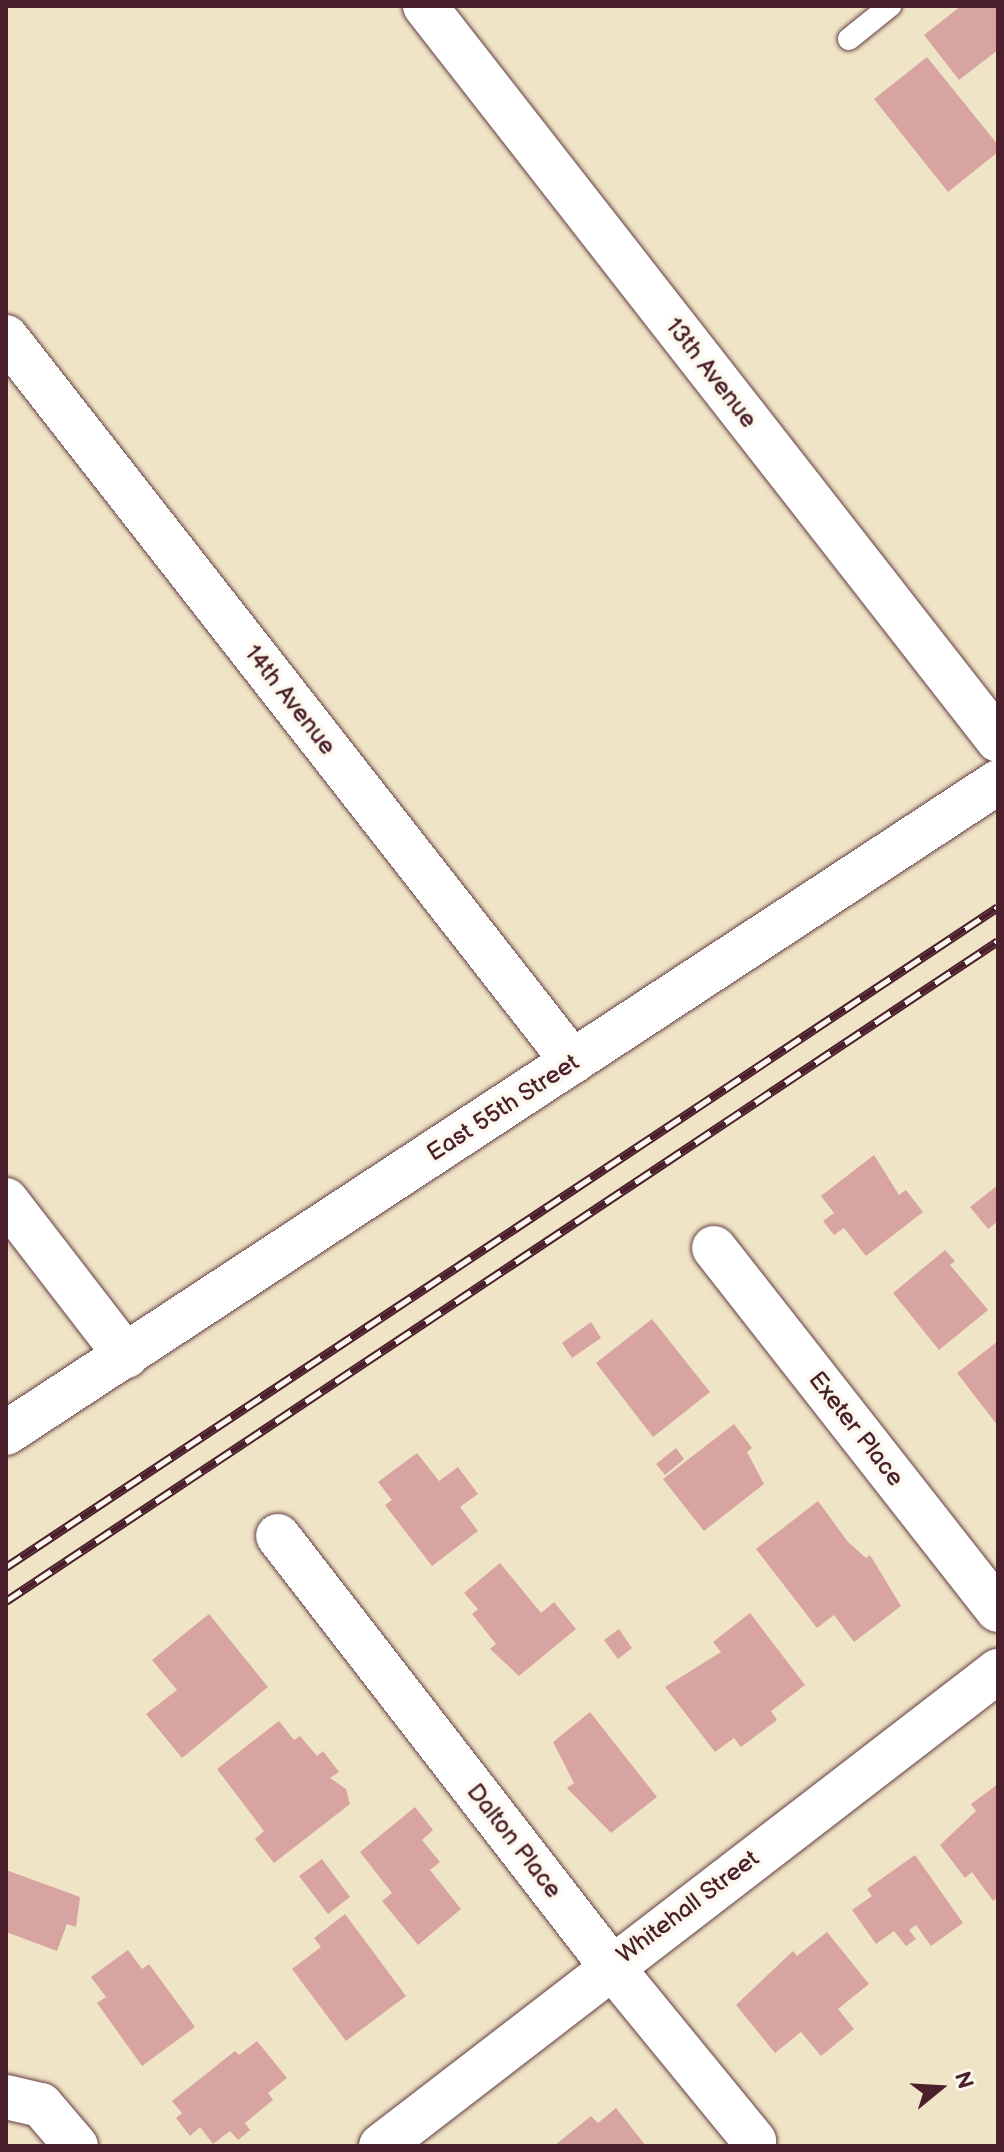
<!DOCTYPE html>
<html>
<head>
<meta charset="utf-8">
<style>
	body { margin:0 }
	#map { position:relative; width:1004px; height:2152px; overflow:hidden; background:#f0e4c6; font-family:"Balsamiq Sans",sans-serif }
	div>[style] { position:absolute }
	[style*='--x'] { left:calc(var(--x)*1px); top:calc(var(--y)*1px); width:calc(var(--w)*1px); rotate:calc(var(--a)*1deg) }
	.building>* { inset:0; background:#d8a4a1 }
	.roads { filter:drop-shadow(0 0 2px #633d42) drop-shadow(0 0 2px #633d42) }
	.lane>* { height:22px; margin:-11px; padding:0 11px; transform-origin:11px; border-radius:11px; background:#fff }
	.street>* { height:44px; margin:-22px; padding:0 22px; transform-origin:22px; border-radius:22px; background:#fff }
	.rail>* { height:9px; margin-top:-4.5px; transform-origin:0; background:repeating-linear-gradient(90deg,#fbf7ec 0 18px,#4a1f2b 0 36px); box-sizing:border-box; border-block:2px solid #4a1f2b }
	span { translate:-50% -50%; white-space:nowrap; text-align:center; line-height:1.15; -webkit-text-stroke:7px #fbf7ec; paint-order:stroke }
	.street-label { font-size:24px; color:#4a1f2b }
	.frame { position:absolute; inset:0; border:8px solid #4a1f2b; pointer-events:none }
	.north { position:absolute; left:900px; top:2048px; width:80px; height:80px; -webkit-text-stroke:6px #fbf7ec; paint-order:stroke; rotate:72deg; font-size:22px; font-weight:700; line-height:32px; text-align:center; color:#4a1f2b }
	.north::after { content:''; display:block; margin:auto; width:28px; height:36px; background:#4a1f2b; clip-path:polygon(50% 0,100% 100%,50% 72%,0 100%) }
</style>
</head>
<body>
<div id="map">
	<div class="building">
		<div style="clip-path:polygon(961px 6px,998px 6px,998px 50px,959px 80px,924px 35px)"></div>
		<div style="clip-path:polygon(927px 57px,998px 145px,998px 152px,948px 192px,874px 99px)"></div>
		<div style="clip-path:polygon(874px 1155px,899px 1195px,906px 1190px,923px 1212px,866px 1256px,844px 1228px,834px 1235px,823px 1221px,834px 1213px,821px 1196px)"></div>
		<div style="clip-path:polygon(998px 1185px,998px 1221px,988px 1229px,970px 1207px)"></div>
		<div style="clip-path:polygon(945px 1250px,955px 1261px,950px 1265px,988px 1310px,939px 1350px,893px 1293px)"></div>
		<div style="clip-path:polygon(652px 1319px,710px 1392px,653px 1437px,596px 1363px)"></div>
		<div style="clip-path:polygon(591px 1322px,601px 1338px,572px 1358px,562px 1343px)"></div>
		<div style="clip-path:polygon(998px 1341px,998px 1426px,957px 1373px)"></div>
		<div style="clip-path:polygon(734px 1424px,752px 1448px,747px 1452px,764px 1484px,704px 1531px,663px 1479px)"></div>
		<div style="clip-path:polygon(676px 1448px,684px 1459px,665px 1475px,656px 1464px)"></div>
		<div style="clip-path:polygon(417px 1453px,439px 1481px,458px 1467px,478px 1494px,460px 1507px,478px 1531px,432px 1566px,385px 1505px,392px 1500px,378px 1482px)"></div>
		<div style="clip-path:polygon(818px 1501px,848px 1542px,866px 1558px,870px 1555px,901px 1606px,854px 1642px,834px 1615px,817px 1628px,756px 1549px)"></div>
		<div style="clip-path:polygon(500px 1563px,541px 1613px,554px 1602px,576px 1629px,519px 1676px,490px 1649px,496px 1644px,472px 1614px,478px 1609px,464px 1593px)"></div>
		<div style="clip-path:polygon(750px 1613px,805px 1685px,771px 1711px,777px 1720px,741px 1747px,734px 1738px,715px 1752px,665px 1687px,721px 1652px,713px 1642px)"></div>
		<div style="clip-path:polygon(209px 1614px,268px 1687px,182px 1758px,146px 1714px,177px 1690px,152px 1660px)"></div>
		<div style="clip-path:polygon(619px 1629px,632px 1648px,618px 1659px,604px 1640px)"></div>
		<div style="clip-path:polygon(590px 1712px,657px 1797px,611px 1833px,567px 1788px,574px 1783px,553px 1742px)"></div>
		<div style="clip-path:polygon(279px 1721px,294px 1740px,300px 1736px,317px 1756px,323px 1751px,339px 1772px,330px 1778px,346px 1789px,350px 1804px,274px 1863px,255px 1839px,264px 1831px,217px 1769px)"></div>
		<div style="clip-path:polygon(998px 1784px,998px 1897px,993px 1901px,972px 1872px,965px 1878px,940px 1845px,976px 1811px,971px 1804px)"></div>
		<div style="clip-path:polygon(415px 1807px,433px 1830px,422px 1840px,440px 1862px,430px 1870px,461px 1909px,418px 1945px,382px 1901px,392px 1893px,360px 1852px)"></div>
		<div style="clip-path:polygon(915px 1855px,963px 1923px,931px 1946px,916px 1925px,909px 1930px,916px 1939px,906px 1946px,894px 1931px,876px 1944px,852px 1910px,872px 1896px,867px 1889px)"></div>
		<div style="clip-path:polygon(322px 1859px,350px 1897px,328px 1914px,299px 1876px)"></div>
		<div style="clip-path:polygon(6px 1870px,80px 1897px,76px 1927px,67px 1924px,57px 1951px,6px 1932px)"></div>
		<div style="clip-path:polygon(345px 1914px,406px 1996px,346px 2041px,292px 1969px,321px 1947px,314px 1938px)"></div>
		<div style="clip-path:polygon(827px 1932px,869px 1984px,838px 2009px,854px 2029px,821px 2056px,801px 2032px,775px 2053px,736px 2005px,793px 1951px,797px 1956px)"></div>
		<div style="clip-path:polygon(128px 1950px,142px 1969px,149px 1964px,195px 2027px,142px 2066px,97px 2003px,106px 1997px,91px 1977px)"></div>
		<div style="clip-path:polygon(257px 2041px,287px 2078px,268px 2093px,273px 2100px,245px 2123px,250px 2130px,238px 2140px,230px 2131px,213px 2144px,200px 2127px,190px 2136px,176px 2118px,182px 2113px,172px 2101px,235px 2051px,239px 2055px)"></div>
		<div style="clip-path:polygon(616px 2108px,646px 2146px,554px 2146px,591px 2116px,598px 2123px)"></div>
	</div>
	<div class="roads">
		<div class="lane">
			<div style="--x:849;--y:39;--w:53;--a:-38.8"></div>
		</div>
		<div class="street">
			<div style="--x:425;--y:6;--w:931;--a:52.02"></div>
			<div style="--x:6;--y:337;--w:920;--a:51.97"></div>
			<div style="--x:6;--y:1200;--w:197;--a:52.4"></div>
			<div style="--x:714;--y:1248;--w:460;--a:51.9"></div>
			<div style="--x:6;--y:1433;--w:1187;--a:-33.27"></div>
			<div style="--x:278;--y:1536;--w:544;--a:52.25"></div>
			<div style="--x:611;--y:1966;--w:226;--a:50.7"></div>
			<div style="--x:6;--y:2097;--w:36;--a:13"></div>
			<div style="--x:41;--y:2105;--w:54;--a:49.5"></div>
			<div style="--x:381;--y:2146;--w:779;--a:-37.59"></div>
		</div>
	</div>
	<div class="rail">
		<div style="--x:6;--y:1567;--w:1191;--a:-33.64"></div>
		<div style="--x:6;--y:1601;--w:1191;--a:-33.64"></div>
	</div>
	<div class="street-label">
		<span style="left:711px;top:373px;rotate:52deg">13th Avenue</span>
		<span style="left:290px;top:700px;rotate:52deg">14th Avenue</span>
		<span style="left:503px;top:1108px;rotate:-33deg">East 55th Street</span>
		<span style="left:856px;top:1429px;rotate:52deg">Exeter Place</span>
		<span style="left:514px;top:1841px;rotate:52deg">Dalton Place</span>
		<span style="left:688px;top:1907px;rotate:-37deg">Whitehall Street</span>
	</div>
	<div class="frame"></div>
	<div class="north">N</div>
</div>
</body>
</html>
